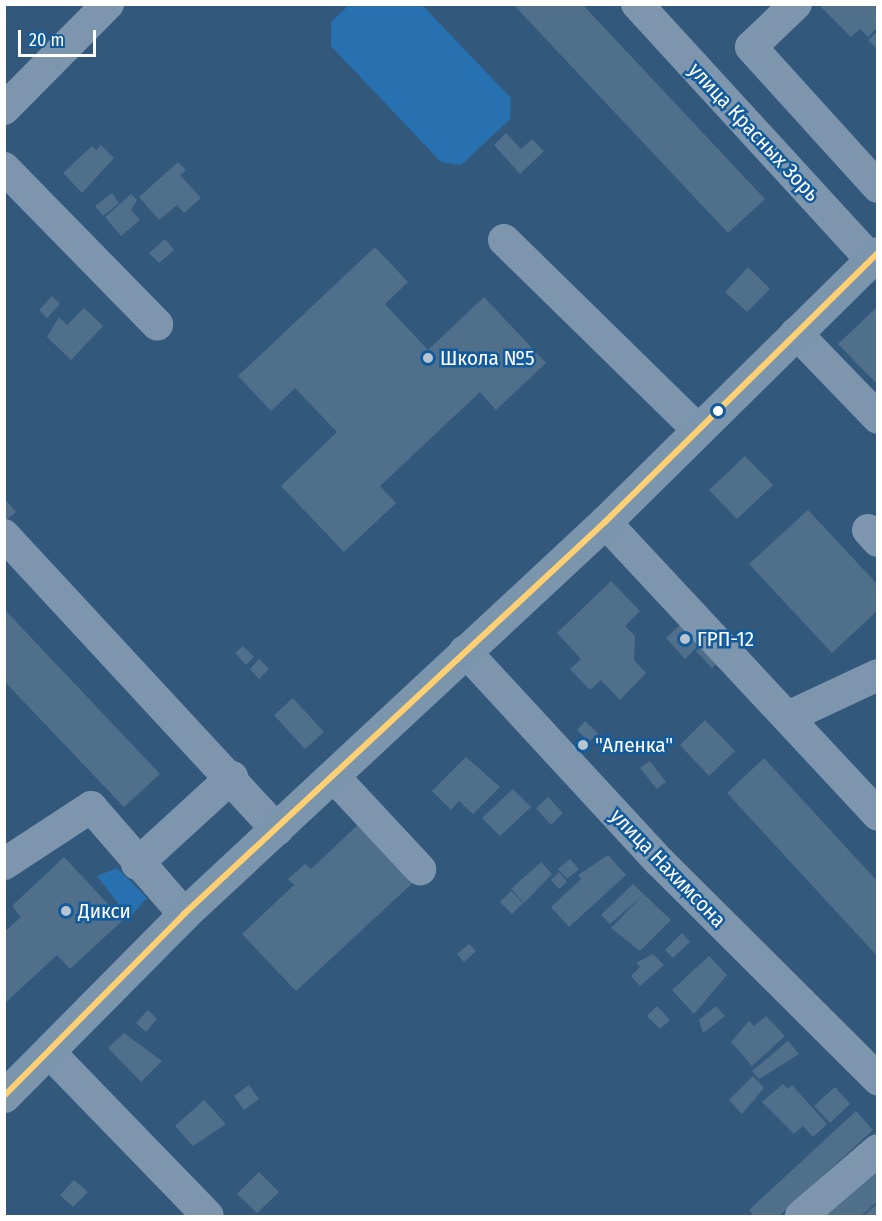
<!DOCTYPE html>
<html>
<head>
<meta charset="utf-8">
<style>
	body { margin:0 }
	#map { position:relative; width:882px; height:1221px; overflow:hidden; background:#32597c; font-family:"Fira Sans Condensed",sans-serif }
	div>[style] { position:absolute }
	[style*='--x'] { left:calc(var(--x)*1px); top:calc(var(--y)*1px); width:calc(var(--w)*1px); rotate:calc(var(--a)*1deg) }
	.green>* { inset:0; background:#2871b1 }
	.building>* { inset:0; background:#506f8a }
	.minor>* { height:32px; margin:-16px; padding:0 16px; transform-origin:16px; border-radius:16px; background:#7d96ae }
	.major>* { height:33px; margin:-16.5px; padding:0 16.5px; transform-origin:16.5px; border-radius:16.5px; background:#7a95ac }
	.bus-1>* { height:6px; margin:-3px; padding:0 3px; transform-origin:3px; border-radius:3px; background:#fed073 }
	.dots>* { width:16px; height:16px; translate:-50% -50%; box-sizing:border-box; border:3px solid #135b9b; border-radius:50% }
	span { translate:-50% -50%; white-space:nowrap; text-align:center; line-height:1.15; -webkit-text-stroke:5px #135b9b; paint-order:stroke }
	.street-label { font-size:21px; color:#fff }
	.poi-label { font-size:21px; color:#fff }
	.left { translate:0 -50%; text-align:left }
	.frame { position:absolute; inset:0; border:6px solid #fff; pointer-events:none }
	.scale { position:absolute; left:18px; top:30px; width:78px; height:27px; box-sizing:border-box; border:3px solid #fff; border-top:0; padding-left:8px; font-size:18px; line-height:21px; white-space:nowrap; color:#fff; -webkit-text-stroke:4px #135b9b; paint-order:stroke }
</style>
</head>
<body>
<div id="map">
	<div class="green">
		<div style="clip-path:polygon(350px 4px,422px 5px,511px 98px,510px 119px,461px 165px,441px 162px,331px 46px,331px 22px)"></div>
		<div style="clip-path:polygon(117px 868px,147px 898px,129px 918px,97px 876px)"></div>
	</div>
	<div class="building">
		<div style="clip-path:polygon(513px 4px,582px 4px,765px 199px,728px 233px)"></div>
		<div style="clip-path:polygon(818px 4px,877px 4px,878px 27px,868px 37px,860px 29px,851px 37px)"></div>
		<div style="clip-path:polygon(878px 31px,878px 50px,868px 40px)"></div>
		<div style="clip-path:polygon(506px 133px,521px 149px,532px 139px,544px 151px,520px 174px,494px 145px)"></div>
		<div style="clip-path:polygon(101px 145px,114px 158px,82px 193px,63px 173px,92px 146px,96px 150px)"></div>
		<div style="clip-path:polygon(178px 162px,186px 170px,180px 175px,201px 198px,184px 213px,177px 205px,159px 220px,139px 197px)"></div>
		<div style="clip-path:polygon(112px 193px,119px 203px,103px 216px,95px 206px)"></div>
		<div style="clip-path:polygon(131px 194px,137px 200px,131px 210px,140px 220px,121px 236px,105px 217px)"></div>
		<div style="clip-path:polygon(165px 239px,174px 250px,159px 263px,149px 253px)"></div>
		<div style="clip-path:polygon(375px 247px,408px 282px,385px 304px,428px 350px,484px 297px,546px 363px,496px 410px,480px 392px,380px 486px,396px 503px,344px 552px,281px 486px,337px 432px,295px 388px,271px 411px,238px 376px)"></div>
		<div style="clip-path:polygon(748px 267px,770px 289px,747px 312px,725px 292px)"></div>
		<div style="clip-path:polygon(52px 296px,60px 304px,47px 318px,39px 310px)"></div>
		<div style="clip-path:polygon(84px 308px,103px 326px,71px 360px,47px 337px,59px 317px,67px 325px)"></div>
		<div style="clip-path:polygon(876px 308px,878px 309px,878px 385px,838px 344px)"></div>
		<div style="clip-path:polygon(745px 456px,773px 485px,737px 519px,709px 490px)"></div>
		<div style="clip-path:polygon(4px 498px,16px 512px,4px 522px)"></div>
		<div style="clip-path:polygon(808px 510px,878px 585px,878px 610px,832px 653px,749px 564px)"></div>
		<div style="clip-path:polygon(611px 581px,640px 611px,625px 626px,635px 636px,634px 660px,646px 673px,620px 700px,601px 680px,590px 690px,570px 669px,581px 659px,557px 633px)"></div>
		<div style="clip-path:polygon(4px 609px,160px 774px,124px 807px,4px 681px)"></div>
		<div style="clip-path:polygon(685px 620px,704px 640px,685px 659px,666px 638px)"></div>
		<div style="clip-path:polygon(705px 642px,721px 659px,712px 668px,696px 651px)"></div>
		<div style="clip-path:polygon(243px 646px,254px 657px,246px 665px,235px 653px)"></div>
		<div style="clip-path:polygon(259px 659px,269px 669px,259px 679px,250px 669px)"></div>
		<div style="clip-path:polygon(293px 698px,324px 732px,305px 749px,274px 715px)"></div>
		<div style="clip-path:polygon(705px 720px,735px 751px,709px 776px,680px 745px)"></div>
		<div style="clip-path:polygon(585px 721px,598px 733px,589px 742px,577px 730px)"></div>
		<div style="clip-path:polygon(466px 757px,500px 787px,473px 814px,459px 801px,451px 810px,432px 791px)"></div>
		<div style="clip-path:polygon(764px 758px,878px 882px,878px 957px,727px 793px)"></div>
		<div style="clip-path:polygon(650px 761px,666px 782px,657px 789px,640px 768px)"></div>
		<div style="clip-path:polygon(513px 789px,531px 807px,500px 836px,482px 818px)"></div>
		<div style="clip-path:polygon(548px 797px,563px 813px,551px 825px,536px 808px)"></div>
		<div style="clip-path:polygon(362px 821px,417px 879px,296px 991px,242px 934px,294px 885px,288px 879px,305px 864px,311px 869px)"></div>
		<div style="clip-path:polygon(608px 855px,626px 875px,569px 927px,551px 907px,581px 879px,578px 875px)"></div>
		<div style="clip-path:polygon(64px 857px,123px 920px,70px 969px,57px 955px,4px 1004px,4px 932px,21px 917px,12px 906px)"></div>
		<div style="clip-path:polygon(570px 859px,579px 869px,567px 879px,558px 869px)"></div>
		<div style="clip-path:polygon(541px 862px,552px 874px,524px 903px,511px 889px)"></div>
		<div style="clip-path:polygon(559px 872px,567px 882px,559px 889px,551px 880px)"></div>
		<div style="clip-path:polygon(633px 884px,671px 920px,640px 951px,611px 928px,641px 897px,610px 924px,601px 915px)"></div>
		<div style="clip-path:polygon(511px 891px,523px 903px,512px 914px,500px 902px)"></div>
		<div style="clip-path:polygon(682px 933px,690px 942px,673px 958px,665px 950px)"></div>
		<div style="clip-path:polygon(469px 944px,476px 951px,464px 962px,457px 954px)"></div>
		<div style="clip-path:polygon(653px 954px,664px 965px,640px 986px,631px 976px,640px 967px,636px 963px)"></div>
		<div style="clip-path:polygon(709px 956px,727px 975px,694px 1014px,672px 990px)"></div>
		<div style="clip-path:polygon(657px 1006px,670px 1020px,660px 1029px,647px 1016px)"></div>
		<div style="clip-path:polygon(716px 1006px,725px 1016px,703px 1033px,699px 1020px)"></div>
		<div style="clip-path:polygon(148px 1010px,157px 1019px,146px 1032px,136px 1023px)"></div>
		<div style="clip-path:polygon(766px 1016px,785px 1036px,752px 1066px,731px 1042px,749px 1021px,754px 1026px)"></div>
		<div style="clip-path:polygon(124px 1033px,162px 1061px,141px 1082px,108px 1048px)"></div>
		<div style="clip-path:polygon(788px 1041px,799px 1054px,759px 1079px,752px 1071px)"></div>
		<div style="clip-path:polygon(753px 1076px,764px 1088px,742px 1114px,729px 1100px)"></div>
		<div style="clip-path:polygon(783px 1084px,788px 1089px,792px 1085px,827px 1124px,813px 1137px,803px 1126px,794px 1134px,762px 1102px)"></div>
		<div style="clip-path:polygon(249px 1085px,259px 1099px,244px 1110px,234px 1096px)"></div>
		<div style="clip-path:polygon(835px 1087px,850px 1104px,830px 1123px,814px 1106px)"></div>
		<div style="clip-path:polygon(204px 1100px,226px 1124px,193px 1146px,175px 1126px)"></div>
		<div style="clip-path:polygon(856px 1111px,873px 1130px,779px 1216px,754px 1216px,749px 1210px)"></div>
		<div style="clip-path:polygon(878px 1163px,878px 1201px,861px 1216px,822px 1216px)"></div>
		<div style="clip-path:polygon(259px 1172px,279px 1192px,257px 1213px,237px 1194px)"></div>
		<div style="clip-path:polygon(74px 1180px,88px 1192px,73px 1207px,60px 1195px)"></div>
		<div style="clip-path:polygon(878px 1203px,878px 1216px,863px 1216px)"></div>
	</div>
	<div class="minor">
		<div style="--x:637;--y:4;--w:346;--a:47.5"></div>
		<div style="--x:796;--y:4;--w:62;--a:136.3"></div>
		<div style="--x:751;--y:47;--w:189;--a:47.8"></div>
		<div style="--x:4;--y:109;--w:148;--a:-45.3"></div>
		<div style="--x:4;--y:168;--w:219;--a:45.6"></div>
		<div style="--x:504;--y:240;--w:270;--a:44.4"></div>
		<div style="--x:796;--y:333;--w:118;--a:46"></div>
		<div style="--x:605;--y:522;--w:400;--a:47"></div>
		<div style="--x:868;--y:530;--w:15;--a:48"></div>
		<div style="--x:4;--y:535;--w:402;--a:47.2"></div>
		<div style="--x:465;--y:651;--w:287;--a:47.3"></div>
		<div style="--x:660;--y:862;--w:308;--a:44.9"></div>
		<div style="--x:790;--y:716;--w:97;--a:-25"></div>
		<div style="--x:335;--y:778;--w:125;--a:47"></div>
		<div style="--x:4;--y:864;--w:104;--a:-33.2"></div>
		<div style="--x:91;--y:807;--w:142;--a:49"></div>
		<div style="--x:137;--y:864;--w:129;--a:-42.5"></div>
		<div style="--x:49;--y:1052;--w:228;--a:45.9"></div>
		<div style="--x:801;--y:1216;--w:101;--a:-40.6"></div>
	</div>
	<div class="major">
		<div style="--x:4;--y:1096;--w:256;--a:-45.3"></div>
		<div style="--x:184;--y:914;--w:575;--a:-42.96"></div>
		<div style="--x:605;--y:522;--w:383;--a:-44.6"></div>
	</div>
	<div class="bus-1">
		<div style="--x:4;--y:1096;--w:256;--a:-45.3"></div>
		<div style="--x:184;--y:914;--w:575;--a:-42.96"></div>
		<div style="--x:605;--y:522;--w:383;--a:-44.6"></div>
	</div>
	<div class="dots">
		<div style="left:428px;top:358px;background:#b7c5d1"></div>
		<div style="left:718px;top:411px;background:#fff"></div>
		<div style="left:685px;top:639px;background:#b7c5d1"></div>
		<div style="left:583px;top:745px;background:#b7c5d1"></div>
		<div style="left:66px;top:911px;background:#b7c5d1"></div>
	</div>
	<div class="street-label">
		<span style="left:754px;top:132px;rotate:47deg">улица Красных Зорь</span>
		<span style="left:668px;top:868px;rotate:46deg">улица Нахимсона</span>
	</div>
	<div class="poi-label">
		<span class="left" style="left:440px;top:358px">Школа №5</span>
		<span class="left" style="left:697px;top:639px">ГРП-12</span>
		<span class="left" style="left:595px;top:745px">"Аленка"</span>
		<span class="left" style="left:78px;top:911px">Дикси</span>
	</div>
	<div class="frame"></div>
	<div class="scale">20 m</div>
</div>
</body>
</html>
